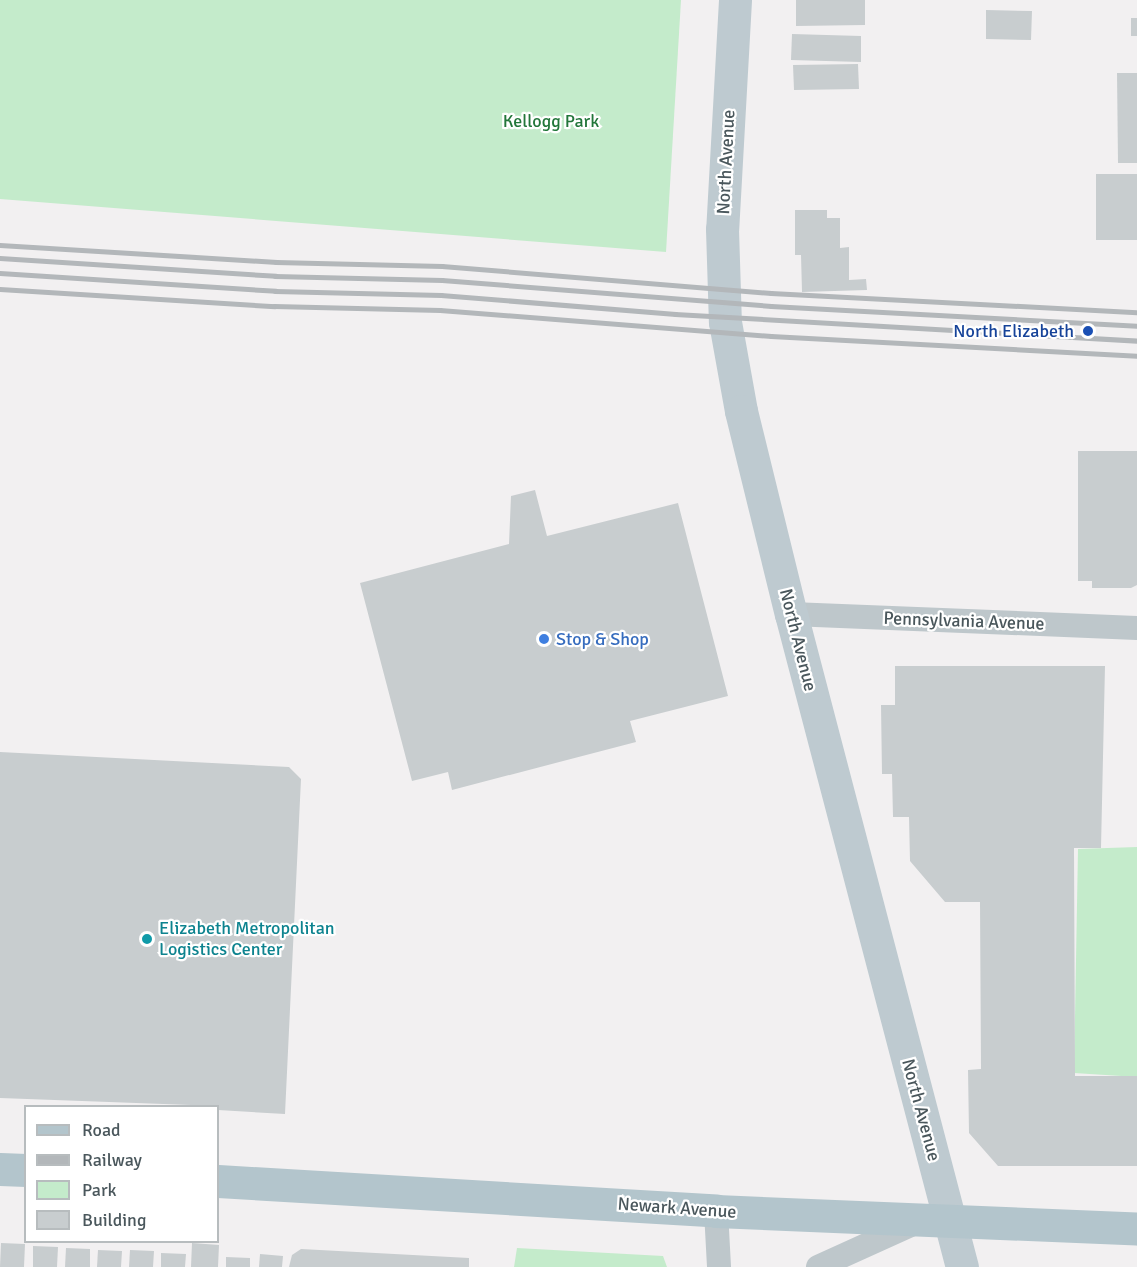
<!DOCTYPE html>
<html>
<head>
<meta charset="utf-8">
<style>
	body { margin:0 }
	#map { position:relative; width:1137px; height:1267px; overflow:hidden; background:#f2f0f1; font-family:Signika,sans-serif }
	div>[style] { position:absolute }
	[style*='--x'] { left:calc(var(--x)*1px); top:calc(var(--y)*1px); width:calc(var(--w)*1px); rotate:calc(var(--a)*1deg) }
	.green>* { inset:0; background:#c4ebcb }
	.building>* { inset:0; background:#c8cdcf }
	.street>* { height:24px; margin:-12px; padding:0 12px; transform-origin:12px; border-radius:12px; background:#bec7cb }
	.secondary>* { height:33px; margin:-16.5px; padding:0 16.5px; transform-origin:16.5px; border-radius:16.5px; background:#becad0 }
	.primary>* { height:33px; margin:-16.5px; padding:0 16.5px; transform-origin:16.5px; border-radius:16.5px; background:#b3c5cc }
	.rail>* { height:4.5px; margin:-2.25px; padding:0 2.25px; transform-origin:2.25px; border-radius:2.25px; background:#b3b7ba }
	.dots>* { width:16px; height:16px; translate:-50% -50%; box-sizing:border-box; border:3px solid #fff; border-radius:50% }
	span { translate:-50% -50%; white-space:nowrap; text-align:center; line-height:1.15; -webkit-text-stroke:4.5px #fff; paint-order:stroke }
	.park-label { font-size:18px; color:#22763a }
	.street-label { font-size:18px; color:#4a575c }
	.transit-label { font-size:18px; color:#164399 }
	.right { translate:-100% -50%; text-align:right }
	.shop-label { font-size:18px; color:#366cbe }
	.left { translate:0 -50%; text-align:left }
	.culture-label { font-size:18px; color:#0d838f }
	.legend { position:absolute; left:24px; top:1105px; width:195px; height:138px; box-sizing:border-box; background:#fff; border:2px solid #b7bcbe; margin:0; padding:8px 10px; list-style:none; font-size:18px; color:#4a575c }
	.legend li { display:flex; align-items:center; gap:12px; height:30px }
	.legend b { width:30px; border:2px solid #b7bcbe }
</style>
</head>
<body>
<div id="map">
	<div class="green">
		<div style="clip-path:polygon(0 0,681px 0,666px 252px,0 199px)"></div>
		<div style="clip-path:polygon(1137px 847px,1137px 1077px,1074px 1073px,1078px 849px)"></div>
		<div style="clip-path:polygon(517px 1248px,663px 1256px,667px 1267px,514px 1267px)"></div>
	</div>
	<div class="building">
		<div style="clip-path:polygon(796px 0,865px 0,865px 25px,796px 26px)"></div>
		<div style="clip-path:polygon(986px 10px,1032px 11px,1031px 40px,986px 39px)"></div>
		<div style="clip-path:polygon(1131px 18px,1137px 18px,1137px 36px,1131px 36px)"></div>
		<div style="clip-path:polygon(792px 34px,861px 36px,861px 62px,791px 60px)"></div>
		<div style="clip-path:polygon(858px 64px,859px 89px,794px 90px,793px 65px)"></div>
		<div style="clip-path:polygon(1117px 73px,1137px 73px,1137px 163px,1118px 163px)"></div>
		<div style="clip-path:polygon(1096px 174px,1137px 174px,1137px 240px,1096px 240px)"></div>
		<div style="clip-path:polygon(795px 210px,827px 210px,827px 218px,840px 218px,840px 248px,849px 247px,849px 280px,866px 279px,867px 290px,802px 292px,801px 255px,795px 255px)"></div>
		<div style="clip-path:polygon(1078px 451px,1137px 451px,1137px 585px,1131px 588px,1092px 588px,1092px 581px,1078px 581px)"></div>
		<div style="clip-path:polygon(535px 490px,547px 536px,678px 503px,728px 696px,630px 721px,636px 742px,452px 790px,448px 772px,412px 781px,360px 583px,509px 544px,511px 496px)"></div>
		<div style="clip-path:polygon(895px 666px,1105px 666px,1101px 848px,1074px 848px,1075px 1076px,1137px 1076px,1137px 1166px,998px 1166px,969px 1133px,968px 1070px,981px 1069px,980px 902px,945px 902px,910px 861px,909px 817px,893px 817px,892px 774px,882px 774px,881px 705px,895px 705px)"></div>
		<div style="clip-path:polygon(0 752px,289px 767px,301px 779px,285px 1114px,218px 1110px,218px 1106px,0 1098px)"></div>
		<div style="clip-path:polygon(1px 1243px,25px 1244px,24px 1267px,0 1267px)"></div>
		<div style="clip-path:polygon(192px 1243px,219px 1245px,218px 1267px,191px 1267px)"></div>
		<div style="clip-path:polygon(33px 1246px,58px 1247px,57px 1267px,33px 1267px)"></div>
		<div style="clip-path:polygon(66px 1248px,90px 1249px,90px 1267px,65px 1267px)"></div>
		<div style="clip-path:polygon(301px 1249px,469px 1258px,469px 1267px,289px 1267px,292px 1255px)"></div>
		<div style="clip-path:polygon(98px 1250px,122px 1251px,121px 1267px,97px 1267px)"></div>
		<div style="clip-path:polygon(130px 1250px,154px 1251px,153px 1267px,129px 1267px)"></div>
		<div style="clip-path:polygon(161px 1253px,186px 1254px,185px 1267px,161px 1267px)"></div>
		<div style="clip-path:polygon(260px 1254px,283px 1256px,282px 1267px,259px 1267px)"></div>
		<div style="clip-path:polygon(226px 1257px,250px 1258px,250px 1267px,226px 1267px)"></div>
	</div>
	<div class="street">
		<div style="--x:791;--y:614;--w:346;--a:2.3"></div>
		<div style="--x:716;--y:1211;--w:56;--a:86.9"></div>
		<div style="--x:818;--y:1267;--w:109;--a:-24.4"></div>
	</div>
	<div class="secondary">
		<div style="--x:735;--y:0;--w:229;--a:93.2"></div>
		<div style="--x:722;--y:229;--w:93;--a:88.2"></div>
		<div style="--x:725;--y:322;--w:90;--a:79.8"></div>
		<div style="--x:741;--y:411;--w:209;--a:76.2"></div>
		<div style="--x:791;--y:614;--w:675;--a:75.33"></div>
	</div>
	<div class="primary">
		<div style="--x:0;--y:1169;--w:26;--a:2"></div>
		<div style="--x:218;--y:1181;--w:499;--a:3.4"></div>
		<div style="--x:716;--y:1211;--w:421;--a:2.4"></div>
	</div>
	<div class="rail">
		<div style="--x:0;--y:245;--w:277;--a:3.5"></div>
		<div style="--x:276;--y:262;--w:166;--a:1.4"></div>
		<div style="--x:442;--y:266;--w:330;--a:4.7"></div>
		<div style="--x:771;--y:293;--w:366;--a:3"></div>
		<div style="--x:0;--y:258;--w:276;--a:3.7"></div>
		<div style="--x:275;--y:276;--w:167;--a:1.4"></div>
		<div style="--x:442;--y:280;--w:330;--a:4.5"></div>
		<div style="--x:771;--y:306;--w:367;--a:3.1"></div>
		<div style="--x:0;--y:273;--w:276;--a:3.7"></div>
		<div style="--x:275;--y:291;--w:166;--a:1.4"></div>
		<div style="--x:441;--y:295;--w:235;--a:4.6"></div>
		<div style="--x:675;--y:314;--w:463;--a:3.3"></div>
		<div style="--x:0;--y:289;--w:275;--a:3.6"></div>
		<div style="--x:274;--y:306;--w:166;--a:1.4"></div>
		<div style="--x:440;--y:310;--w:332;--a:4.5"></div>
		<div style="--x:771;--y:336;--w:367;--a:3.1"></div>
	</div>
	<div class="dots">
		<div style="left:1088px;top:331px;background:#1a4fb4"></div>
		<div style="left:544px;top:639px;background:#3f7fe0"></div>
		<div style="left:147px;top:939px;background:#0f9aa8"></div>
	</div>
	<div class="park-label">
		<span style="left:551px;top:121px">Kellogg Park</span>
	</div>
	<div class="street-label">
		<span style="left:726px;top:162px;rotate:-87deg">North Avenue</span>
		<span style="left:964px;top:621px;rotate:2deg">Pennsylvania Avenue</span>
		<span style="left:798px;top:640px;rotate:76deg">North Avenue</span>
		<span style="left:921px;top:1110px;rotate:75deg">North Avenue</span>
		<span style="left:677px;top:1208px;rotate:4deg">Newark Avenue</span>
	</div>
	<div class="transit-label">
		<span class="right" style="left:1074px;top:331px">North Elizabeth</span>
	</div>
	<div class="shop-label">
		<span class="left" style="left:556px;top:639px">Stop &amp; Shop</span>
	</div>
	<div class="culture-label">
		<span class="left" style="left:159px;top:939px">Elizabeth Metropolitan<br>Logistics Center</span>
	</div>
	<ul class="legend">
	<li><b style="height:8px;background:#b3c5cc"></b>Road</li>
	<li><b style="height:8px;background:#b3b7ba"></b>Railway</li>
	<li><b style="height:16px;background:#c4ebcb"></b>Park</li>
	<li><b style="height:16px;background:#c8cdcf"></b>Building</li>
	</ul>
</div>
</body>
</html>
